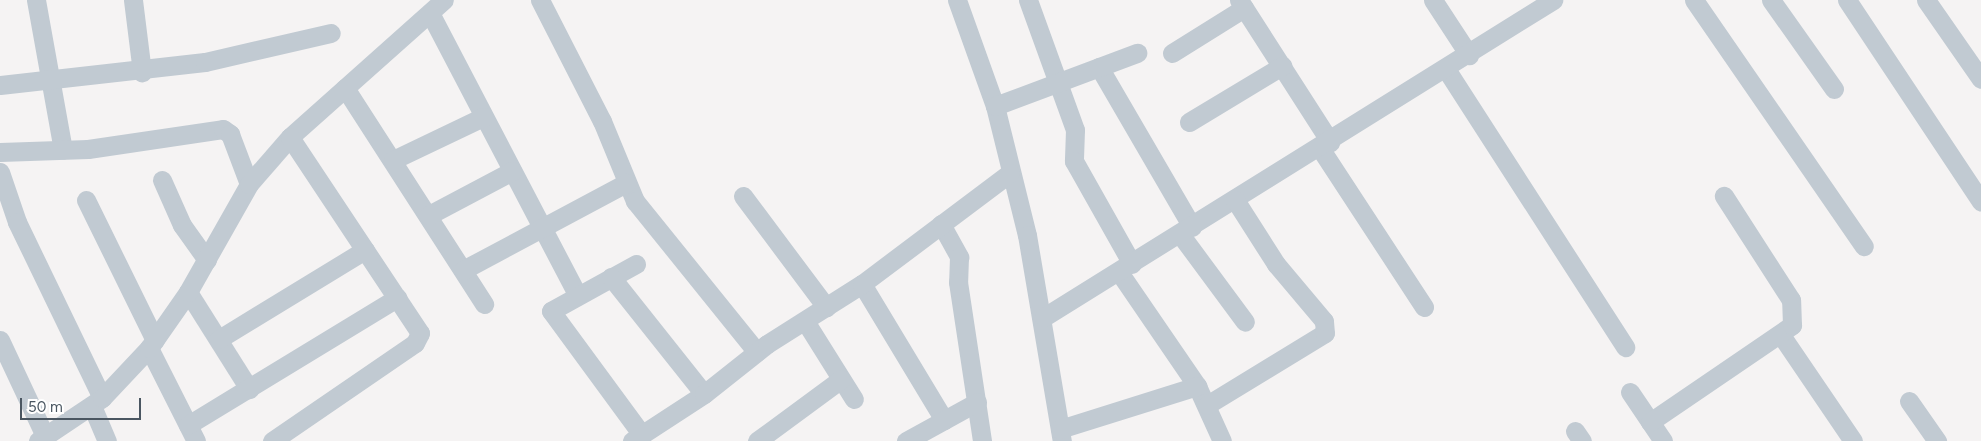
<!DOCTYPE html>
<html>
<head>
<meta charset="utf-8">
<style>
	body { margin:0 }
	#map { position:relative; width:1981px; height:441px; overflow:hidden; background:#f5f3f3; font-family:Figtree,sans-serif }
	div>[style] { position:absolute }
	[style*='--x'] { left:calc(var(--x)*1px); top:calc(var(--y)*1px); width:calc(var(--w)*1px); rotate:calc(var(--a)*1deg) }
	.minor>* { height:19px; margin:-9.5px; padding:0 9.5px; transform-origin:9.5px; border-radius:9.5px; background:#c1cad2 }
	span { translate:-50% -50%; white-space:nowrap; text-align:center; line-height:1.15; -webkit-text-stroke:4.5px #fff; paint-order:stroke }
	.scale { position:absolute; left:20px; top:398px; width:121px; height:22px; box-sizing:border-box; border:2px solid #4a5661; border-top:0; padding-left:6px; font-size:15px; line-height:18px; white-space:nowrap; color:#4a5661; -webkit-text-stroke:4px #fff; paint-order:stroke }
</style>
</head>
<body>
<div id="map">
	<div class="minor">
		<div style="--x:36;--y:0;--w:152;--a:79.8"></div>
		<div style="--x:133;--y:0;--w:73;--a:82.9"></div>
		<div style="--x:540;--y:0;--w:136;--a:62.9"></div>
		<div style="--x:602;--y:121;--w:87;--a:67.6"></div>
		<div style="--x:635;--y:201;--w:194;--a:51.1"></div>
		<div style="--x:957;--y:0;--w:113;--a:70.3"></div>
		<div style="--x:995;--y:106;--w:133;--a:76.1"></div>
		<div style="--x:1027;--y:235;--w:209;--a:80.4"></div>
		<div style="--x:1028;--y:0;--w:138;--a:70.1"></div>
		<div style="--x:1075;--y:130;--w:31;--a:92"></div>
		<div style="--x:1074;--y:161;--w:118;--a:60.6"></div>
		<div style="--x:1239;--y:0;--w:169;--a:57.3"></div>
		<div style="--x:1433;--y:0;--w:66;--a:56.8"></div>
		<div style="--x:1694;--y:0;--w:299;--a:55.4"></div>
		<div style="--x:1771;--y:0;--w:109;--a:54.7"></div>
		<div style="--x:1847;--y:0;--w:242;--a:56.4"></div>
		<div style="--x:1926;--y:0;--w:96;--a:55.2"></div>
		<div style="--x:430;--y:13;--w:317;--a:62.4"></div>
		<div style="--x:1172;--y:53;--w:85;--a:-32"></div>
		<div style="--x:1099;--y:67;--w:185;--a:59.8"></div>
		<div style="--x:1446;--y:69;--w:331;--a:57.2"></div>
		<div style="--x:0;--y:85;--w:206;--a:-6.4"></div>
		<div style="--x:205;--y:62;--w:129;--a:-13"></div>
		<div style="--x:345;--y:88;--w:257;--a:57.2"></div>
		<div style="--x:995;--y:106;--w:152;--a:-20.5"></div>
		<div style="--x:1189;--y:122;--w:109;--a:-31.1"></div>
		<div style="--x:1320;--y:148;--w:190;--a:56.8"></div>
		<div style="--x:0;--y:152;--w:88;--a:-2"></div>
		<div style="--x:88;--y:149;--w:136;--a:-8.4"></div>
		<div style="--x:223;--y:129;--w:9;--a:36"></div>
		<div style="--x:230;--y:134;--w:53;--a:69.2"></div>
		<div style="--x:393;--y:160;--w:100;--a:-25.5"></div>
		<div style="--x:0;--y:172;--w:53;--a:71.2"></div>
		<div style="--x:17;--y:222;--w:195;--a:64.2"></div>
		<div style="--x:162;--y:180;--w:49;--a:66"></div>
		<div style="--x:182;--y:225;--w:43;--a:54.5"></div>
		<div style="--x:743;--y:196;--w:139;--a:53.2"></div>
		<div style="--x:86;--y:200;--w:156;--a:63.8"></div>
		<div style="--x:429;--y:215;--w:94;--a:-27.9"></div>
		<div style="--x:941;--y:224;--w:38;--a:61"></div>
		<div style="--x:959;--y:257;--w:25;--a:92"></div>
		<div style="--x:958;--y:282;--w:161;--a:81.4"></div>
		<div style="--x:1180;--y:234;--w:109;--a:53.5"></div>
		<div style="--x:636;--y:264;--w:97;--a:151.1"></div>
		<div style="--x:551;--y:311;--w:154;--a:53.7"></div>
		<div style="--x:463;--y:270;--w:185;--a:-28.1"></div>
		<div style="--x:1119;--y:272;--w:138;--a:55.6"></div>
		<div style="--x:1197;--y:386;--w:60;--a:65.6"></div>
		<div style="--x:611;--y:277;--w:149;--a:51.5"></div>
		<div style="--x:862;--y:284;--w:159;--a:58.9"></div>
		<div style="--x:188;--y:292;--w:115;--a:57.8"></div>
		<div style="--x:1044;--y:317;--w:600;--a:-31.91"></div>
		<div style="--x:805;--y:321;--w:92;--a:57.9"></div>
		<div style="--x:1781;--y:335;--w:128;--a:55.8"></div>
		<div style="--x:219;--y:339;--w:171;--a:-31.4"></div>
		<div style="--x:0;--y:340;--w:106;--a:64.9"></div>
		<div style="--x:149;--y:348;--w:104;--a:63.2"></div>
		<div style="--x:1630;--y:392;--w:59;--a:56"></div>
		<div style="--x:1909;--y:401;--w:49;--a:55"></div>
		<div style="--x:1207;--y:405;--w:138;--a:-31.4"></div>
		<div style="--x:1325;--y:333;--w:12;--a:-95"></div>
		<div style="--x:1324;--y:321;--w:75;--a:-130.1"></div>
		<div style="--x:1276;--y:264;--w:76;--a:-122.6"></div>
		<div style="--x:92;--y:406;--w:38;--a:67"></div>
		<div style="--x:1650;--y:422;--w:172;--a:-34.3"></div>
		<div style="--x:1792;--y:325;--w:25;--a:-92"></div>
		<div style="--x:1791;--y:300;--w:124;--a:-122.8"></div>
		<div style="--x:188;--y:425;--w:245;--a:-31.3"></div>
		<div style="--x:1060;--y:429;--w:144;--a:-17.4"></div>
		<div style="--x:1575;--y:431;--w:12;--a:55"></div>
		<div style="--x:38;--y:441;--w:77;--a:-33.9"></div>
		<div style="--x:102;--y:398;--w:69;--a:-46.8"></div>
		<div style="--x:149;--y:348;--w:68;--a:-55.1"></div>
		<div style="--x:188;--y:292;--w:124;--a:-60.5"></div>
		<div style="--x:249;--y:184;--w:62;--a:-48.9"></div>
		<div style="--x:290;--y:137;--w:206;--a:-41.7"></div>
		<div style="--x:272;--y:441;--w:173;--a:-34.4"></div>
		<div style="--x:415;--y:343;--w:11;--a:-63"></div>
		<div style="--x:420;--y:333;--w:235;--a:-123.6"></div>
		<div style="--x:632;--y:441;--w:86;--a:-33.1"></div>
		<div style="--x:704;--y:394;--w:80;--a:-38.4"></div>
		<div style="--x:767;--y:344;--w:112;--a:-32.3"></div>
		<div style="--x:862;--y:284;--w:185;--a:-36.9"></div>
		<div style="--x:757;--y:441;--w:104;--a:-36.4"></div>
		<div style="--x:906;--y:441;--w:81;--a:-28.8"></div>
	</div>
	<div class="scale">50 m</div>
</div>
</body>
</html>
